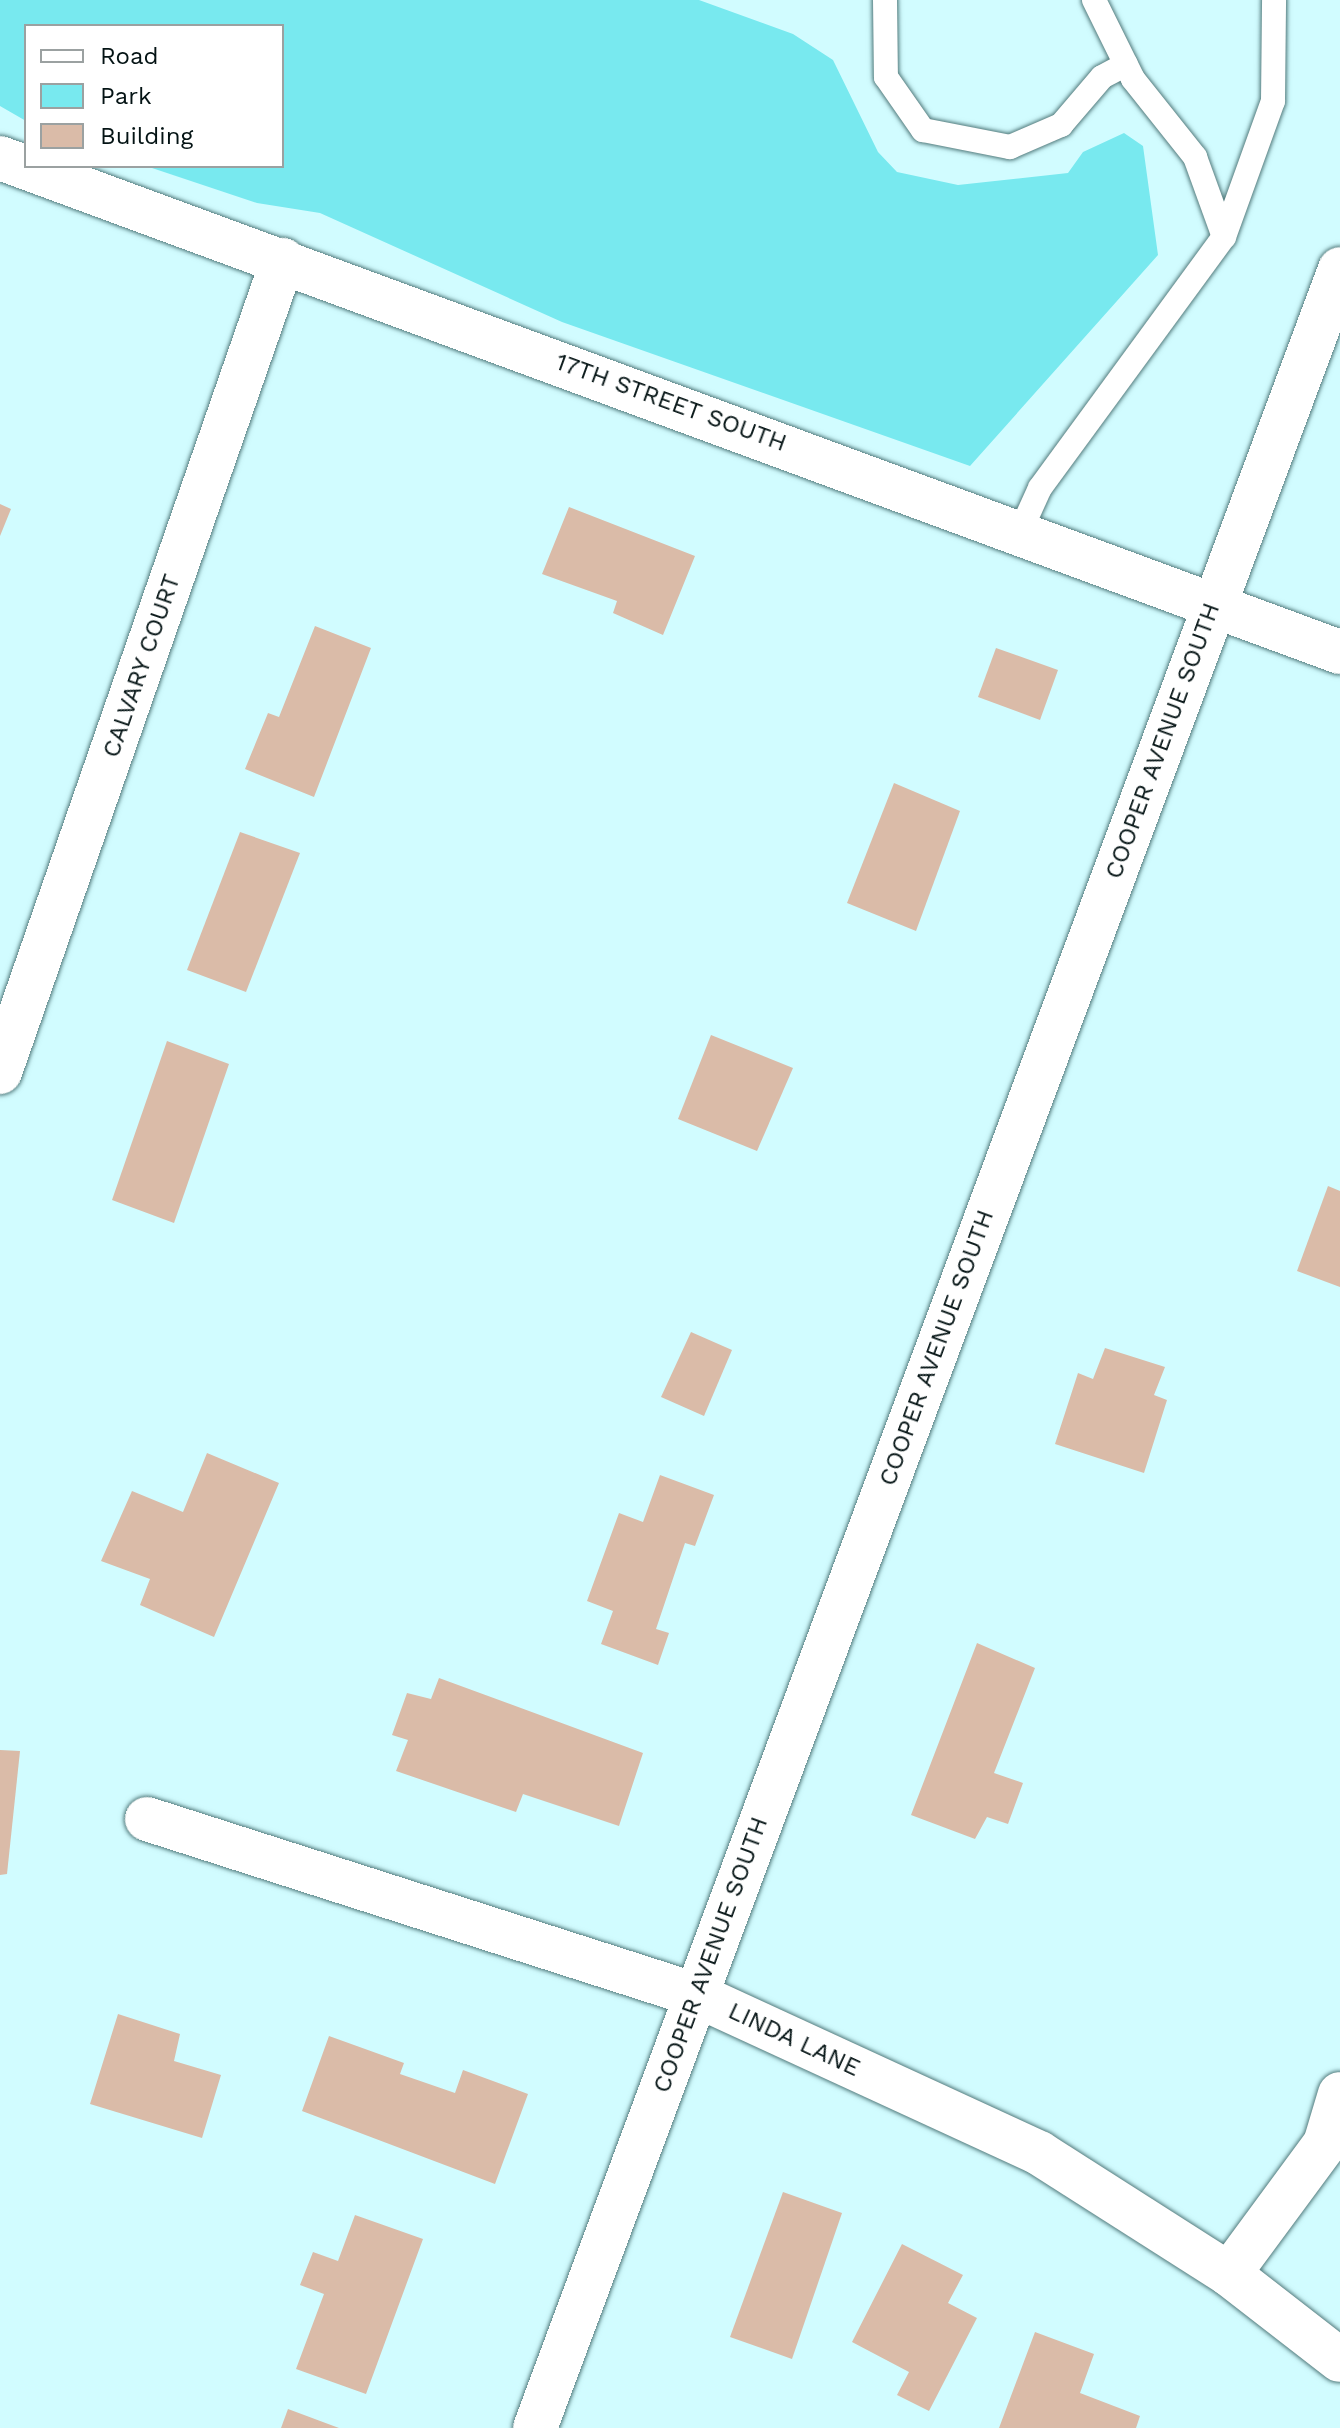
<!DOCTYPE html>
<html>
<head>
<meta charset="utf-8">
<style>
	body { margin:0 }
	#map { position:relative; width:1340px; height:2428px; overflow:hidden; background:#d1fcff; font-family:"Work Sans",sans-serif }
	div>[style] { position:absolute }
	[style*='--x'] { left:calc(var(--x)*1px); top:calc(var(--y)*1px); width:calc(var(--w)*1px); rotate:calc(var(--a)*1deg) }
	.green>* { inset:0; background:#78e9ef }
	.building>* { inset:0; background:#dabba8 }
	.roads { filter:drop-shadow(0 0 2px #537b7d) drop-shadow(0 0 2px #537b7d) }
	.service>* { height:24px; margin:-12px; padding:0 12px; transform-origin:12px; border-radius:12px; background:#fff }
	.minor>* { height:44px; margin:-22px; padding:0 22px; transform-origin:22px; border-radius:22px; background:#fff }
	.tertiary>* { height:44px; margin:-22px; padding:0 22px; transform-origin:22px; border-radius:22px; background:#fff }
	span { translate:-50% -50%; white-space:nowrap; text-align:center; line-height:1.15; -webkit-text-stroke:6px #fff; paint-order:stroke }
	.street-label { font-size:24px; color:#041314 }
	.legend { position:absolute; left:24px; top:24px; width:260px; height:144px; box-sizing:border-box; background:#fff; border:2px solid #9ba1a1; margin:0; padding:10px 14px; list-style:none; font-size:24px; color:#041314 }
	.legend li { display:flex; align-items:center; gap:16px; height:40px }
	.legend b { width:40px; border:2px solid #9ba1a1 }
</style>
</head>
<body>
<div id="map">
	<div class="green">
		<div style="clip-path:polygon(0 0,699px 0,793px 34px,833px 60px,878px 152px,897px 172px,958px 185px,1068px 173px,1083px 152px,1124px 133px,1143px 146px,1158px 255px,970px 466px,562px 322px,320px 213px,257px 203px,146px 166px,282px 166px,282px 26px,26px 26px,26px 121px,0 106px)"></div>
	</div>
	<div class="building">
		<div style="clip-path:polygon(0 504px,11px 509px,0 536px)"></div>
		<div style="clip-path:polygon(569px 507px,695px 556px,663px 635px,613px 613px,617px 601px,542px 574px)"></div>
		<div style="clip-path:polygon(315px 626px,371px 648px,314px 797px,245px 769px,268px 713px,279px 717px)"></div>
		<div style="clip-path:polygon(996px 648px,1058px 670px,1040px 720px,978px 697px)"></div>
		<div style="clip-path:polygon(894px 783px,960px 811px,916px 931px,847px 903px)"></div>
		<div style="clip-path:polygon(240px 832px,300px 853px,246px 992px,187px 970px)"></div>
		<div style="clip-path:polygon(711px 1035px,793px 1068px,757px 1151px,678px 1119px)"></div>
		<div style="clip-path:polygon(167px 1041px,229px 1064px,174px 1223px,112px 1200px)"></div>
		<div style="clip-path:polygon(1328px 1186px,1340px 1191px,1340px 1287px,1297px 1271px)"></div>
		<div style="clip-path:polygon(691px 1332px,732px 1350px,704px 1416px,661px 1397px)"></div>
		<div style="clip-path:polygon(1105px 1348px,1165px 1367px,1154px 1395px,1167px 1400px,1144px 1473px,1055px 1444px,1078px 1373px,1093px 1379px)"></div>
		<div style="clip-path:polygon(207px 1453px,279px 1483px,214px 1637px,140px 1605px,150px 1579px,101px 1561px,132px 1491px,183px 1512px)"></div>
		<div style="clip-path:polygon(660px 1475px,714px 1495px,695px 1546px,685px 1543px,656px 1629px,669px 1633px,658px 1665px,601px 1644px,613px 1611px,587px 1601px,619px 1513px,643px 1522px)"></div>
		<div style="clip-path:polygon(977px 1643px,1035px 1668px,994px 1773px,1023px 1783px,1008px 1824px,987px 1817px,975px 1839px,911px 1815px)"></div>
		<div style="clip-path:polygon(439px 1678px,643px 1753px,619px 1826px,523px 1794px,516px 1812px,396px 1771px,408px 1740px,392px 1735px,407px 1693px,431px 1699px)"></div>
		<div style="clip-path:polygon(0 1750px,20px 1751px,7px 1874px,0 1875px)"></div>
		<div style="clip-path:polygon(118px 2014px,180px 2034px,174px 2061px,221px 2075px,202px 2138px,90px 2104px)"></div>
		<div style="clip-path:polygon(329px 2036px,404px 2063px,400px 2074px,455px 2093px,463px 2070px,528px 2094px,495px 2184px,302px 2111px)"></div>
		<div style="clip-path:polygon(783px 2192px,842px 2213px,792px 2359px,730px 2337px)"></div>
		<div style="clip-path:polygon(355px 2215px,423px 2239px,366px 2394px,296px 2369px,324px 2294px,300px 2285px,313px 2252px,338px 2261px)"></div>
		<div style="clip-path:polygon(902px 2244px,963px 2275px,948px 2303px,977px 2318px,929px 2411px,897px 2395px,909px 2372px,852px 2342px)"></div>
		<div style="clip-path:polygon(1035px 2332px,1094px 2354px,1080px 2393px,1140px 2416px,1136px 2428px,999px 2428px)"></div>
		<div style="clip-path:polygon(288px 2409px,339px 2428px,281px 2428px)"></div>
	</div>
	<div class="roads">
		<div class="service">
			<div style="--x:885;--y:0;--w:77;--a:89.3"></div>
			<div style="--x:886;--y:77;--w:65;--a:55.1"></div>
			<div style="--x:923;--y:130;--w:89;--a:11.1"></div>
			<div style="--x:1010;--y:147;--w:56;--a:-23.3"></div>
			<div style="--x:1061;--y:125;--w:63;--a:-49.5"></div>
			<div style="--x:1102;--y:77;--w:27;--a:-28"></div>
			<div style="--x:1094;--y:0;--w:88;--a:63.7"></div>
			<div style="--x:1133;--y:79;--w:100;--a:51.5"></div>
			<div style="--x:1195;--y:157;--w:85;--a:70.1"></div>
			<div style="--x:1020;--y:532;--w:48;--a:-65.6"></div>
			<div style="--x:1040;--y:488;--w:311;--a:-53.8"></div>
			<div style="--x:1224;--y:237;--w:145;--a:-70.2"></div>
			<div style="--x:1273;--y:101;--w:101;--a:-89.4"></div>
		</div>
		<div class="minor">
			<div style="--x:0;--y:1072;--w:860;--a:-70.79"></div>
			<div style="--x:147;--y:1819;--w:577;--a:17.77"></div>
			<div style="--x:696;--y:1995;--w:378;--a:24.7"></div>
			<div style="--x:1039;--y:2153;--w:225;--a:32.5"></div>
			<div style="--x:1229;--y:2274;--w:140;--a:37.8"></div>
			<div style="--x:1229;--y:2274;--w:162;--a:-53.6"></div>
			<div style="--x:1325;--y:2144;--w:52;--a:-73.3"></div>
		</div>
		<div class="tertiary">
			<div style="--x:0;--y:158;--w:1428;--a:20.24"></div>
			<div style="--x:535;--y:2428;--w:2304;--a:-69.55"></div>
		</div>
	</div>
	<div class="street-label">
		<span style="left:671px;top:403px;rotate:20deg">17TH STREET SOUTH</span>
		<span style="left:142px;top:666px;rotate:-71deg">CALVARY COURT</span>
		<span style="left:1163px;top:741px;rotate:-70deg">COOPER AVENUE SOUTH</span>
		<span style="left:937px;top:1348px;rotate:-70deg">COOPER AVENUE SOUTH</span>
		<span style="left:711px;top:1955px;rotate:-70deg">COOPER AVENUE SOUTH</span>
		<span style="left:794px;top:2040px;rotate:25deg">LINDA LANE</span>
	</div>
	<ul class="legend">
	<li><b style="height:10px;background:#fff"></b>Road</li>
	<li><b style="height:22px;background:#78e9ef"></b>Park</li>
	<li><b style="height:22px;background:#dabba8"></b>Building</li>
	</ul>
</div>
</body>
</html>
